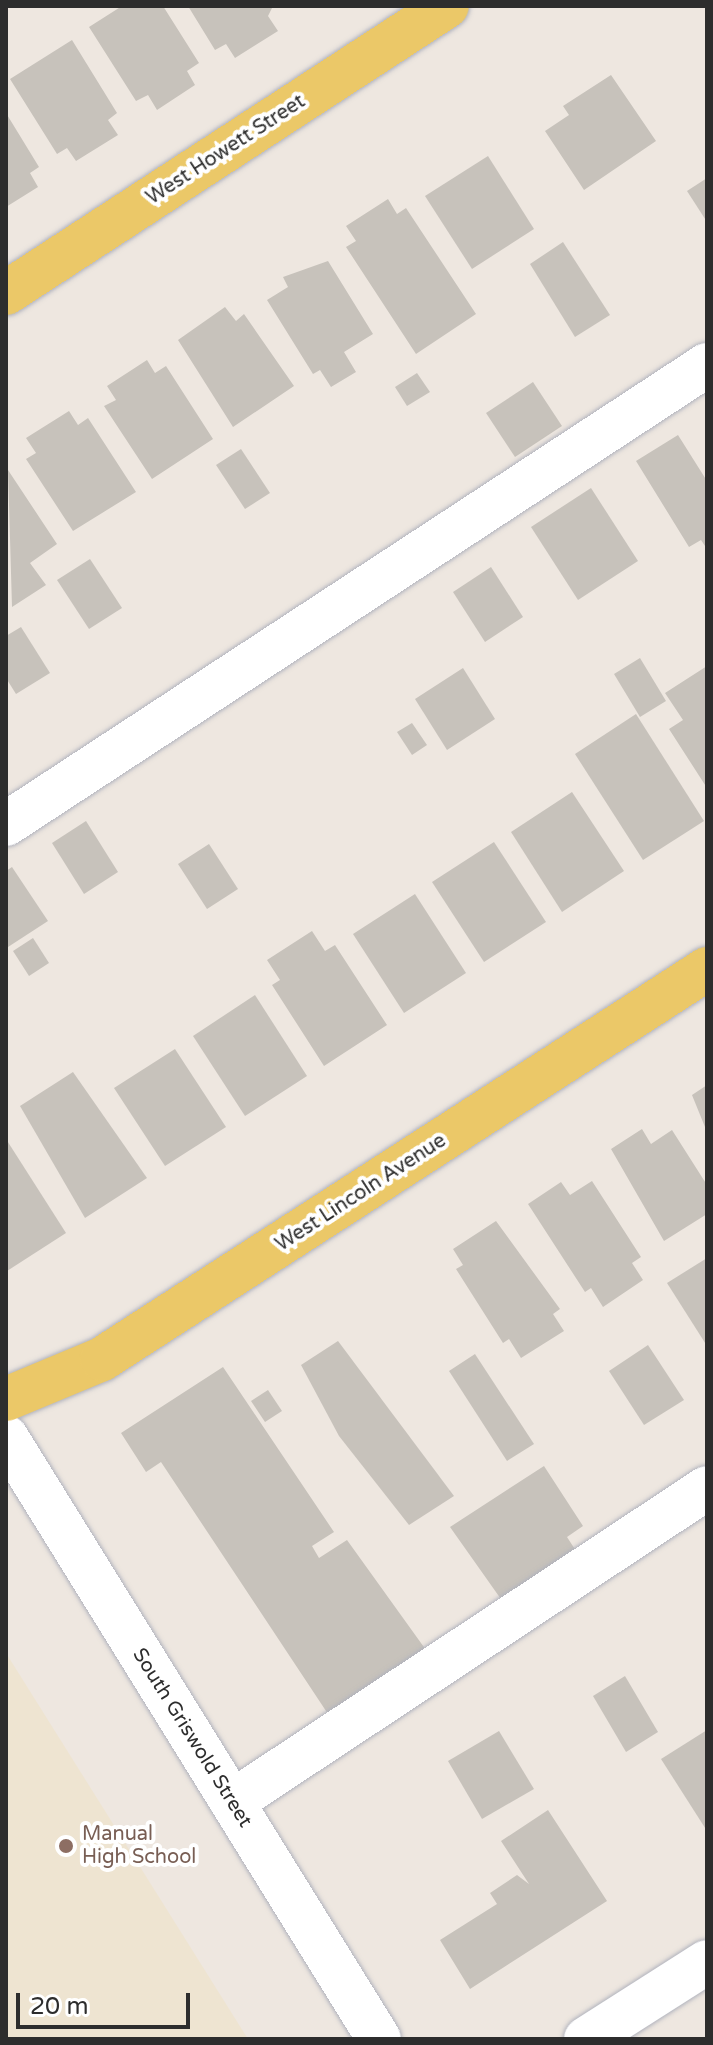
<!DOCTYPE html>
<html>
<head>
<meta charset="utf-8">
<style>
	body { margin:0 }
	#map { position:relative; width:713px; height:2045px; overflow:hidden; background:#eee7e0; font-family:"Varela Round",sans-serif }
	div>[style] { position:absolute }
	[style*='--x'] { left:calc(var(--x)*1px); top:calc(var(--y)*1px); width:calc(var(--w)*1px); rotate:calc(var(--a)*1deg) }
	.education>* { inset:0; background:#eee4d1 }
	.building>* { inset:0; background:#c7c2bb }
	.roads { filter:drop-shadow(0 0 2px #b1b3bd) drop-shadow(0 0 2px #b1b3bd) }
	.minor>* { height:44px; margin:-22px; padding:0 22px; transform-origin:22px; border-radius:22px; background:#fff }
	.major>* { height:44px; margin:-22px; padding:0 22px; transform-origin:22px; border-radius:22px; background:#ebc868 }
	.dots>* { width:22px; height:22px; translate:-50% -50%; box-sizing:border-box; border:4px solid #fff; border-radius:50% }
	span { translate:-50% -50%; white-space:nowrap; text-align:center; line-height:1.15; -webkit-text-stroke:8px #fff; paint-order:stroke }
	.street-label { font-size:20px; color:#2d2d2d }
	.education-label { font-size:20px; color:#785e54 }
	.left { translate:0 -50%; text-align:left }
	.frame { position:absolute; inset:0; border:8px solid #2d2d2d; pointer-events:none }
	.scale { position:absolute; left:16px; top:1993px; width:174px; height:36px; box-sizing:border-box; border:4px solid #2d2d2d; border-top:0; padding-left:10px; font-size:24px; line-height:28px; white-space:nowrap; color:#2d2d2d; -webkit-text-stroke:6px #fff; paint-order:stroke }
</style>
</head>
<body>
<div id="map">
	<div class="education">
		<div style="clip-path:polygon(6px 1653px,248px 2039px,6px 2039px)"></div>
	</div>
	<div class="building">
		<div style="clip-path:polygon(122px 6px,163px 6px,199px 63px,187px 71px,195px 85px,157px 110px,148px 95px,136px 101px,89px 27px)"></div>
		<div style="clip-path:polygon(188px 6px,273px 6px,268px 16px,278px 31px,235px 58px,226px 44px,215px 50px)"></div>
		<div style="clip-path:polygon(72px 40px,117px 113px,108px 120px,118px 135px,76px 161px,67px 148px,57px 154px,10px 79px)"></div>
		<div style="clip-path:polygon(611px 75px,656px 141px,584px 190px,545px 131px,569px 115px,563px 106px)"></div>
		<div style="clip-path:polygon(6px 113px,39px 167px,30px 173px,38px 187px,6px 207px)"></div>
		<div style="clip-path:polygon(488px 156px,534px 229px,472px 269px,425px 196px)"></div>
		<div style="clip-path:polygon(707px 178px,707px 222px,687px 191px)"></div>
		<div style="clip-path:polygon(388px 199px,397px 214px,406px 208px,476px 314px,416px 354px,346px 247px,356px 241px,346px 226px)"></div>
		<div style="clip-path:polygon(563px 242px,610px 315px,575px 337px,530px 264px)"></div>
		<div style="clip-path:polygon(328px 261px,373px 334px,344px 352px,356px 372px,331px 387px,320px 370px,313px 374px,267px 300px,288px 287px,283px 277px)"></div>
		<div style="clip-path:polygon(225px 307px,236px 321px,244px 314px,294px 386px,233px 427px,178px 340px)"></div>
		<div style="clip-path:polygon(147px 360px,155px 373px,166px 366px,213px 439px,152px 479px,104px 406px,116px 400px,107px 386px)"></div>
		<div style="clip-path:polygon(417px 373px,430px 392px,407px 406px,395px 387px)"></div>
		<div style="clip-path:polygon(533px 382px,562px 426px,515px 457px,486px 413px)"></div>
		<div style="clip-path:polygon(69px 411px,78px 425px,88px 418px,136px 492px,73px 531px,26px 459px,36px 453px,26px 438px)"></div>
		<div style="clip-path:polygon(678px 435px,707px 481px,707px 549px,701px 540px,689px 547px,636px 461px)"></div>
		<div style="clip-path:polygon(241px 449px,270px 493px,245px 509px,216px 465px)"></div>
		<div style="clip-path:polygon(8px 470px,57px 544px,30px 563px,46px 585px,12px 607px)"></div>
		<div style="clip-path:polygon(591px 488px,638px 561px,578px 600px,531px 527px)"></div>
		<div style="clip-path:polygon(90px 559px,122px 608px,89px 629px,57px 580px)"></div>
		<div style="clip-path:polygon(491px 567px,523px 617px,485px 642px,453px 592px)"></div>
		<div style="clip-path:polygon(21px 627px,50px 673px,16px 694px,6px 678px,6px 636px)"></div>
		<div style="clip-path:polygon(640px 658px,666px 701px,640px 717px,614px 674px)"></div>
		<div style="clip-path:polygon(707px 666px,707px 788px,669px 729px,683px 720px,665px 693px)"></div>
		<div style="clip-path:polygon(463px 668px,495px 719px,447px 750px,415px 699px)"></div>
		<div style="clip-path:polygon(636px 714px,704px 821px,643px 860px,575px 754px)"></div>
		<div style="clip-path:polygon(412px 723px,427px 745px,412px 755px,397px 732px)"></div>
		<div style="clip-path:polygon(572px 792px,624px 871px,562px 912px,511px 832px)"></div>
		<div style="clip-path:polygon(86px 821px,118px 872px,84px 894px,52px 843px)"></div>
		<div style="clip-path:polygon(494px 842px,546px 922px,484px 962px,432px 882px)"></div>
		<div style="clip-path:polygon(209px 844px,238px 889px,207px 909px,178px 864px)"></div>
		<div style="clip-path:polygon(12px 867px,48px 921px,8px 947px,6px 871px)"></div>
		<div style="clip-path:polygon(415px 894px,466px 973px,404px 1013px,353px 934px)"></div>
		<div style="clip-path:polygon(312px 931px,325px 951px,335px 945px,387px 1025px,324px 1066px,272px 985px,280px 980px,267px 960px)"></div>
		<div style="clip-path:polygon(33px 938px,49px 963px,29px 976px,13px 951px)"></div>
		<div style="clip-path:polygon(255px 995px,307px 1076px,245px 1116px,193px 1036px)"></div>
		<div style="clip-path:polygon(175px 1049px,226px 1127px,165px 1166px,114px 1088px)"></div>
		<div style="clip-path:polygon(73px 1072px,147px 1178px,85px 1218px,20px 1106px)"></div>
		<div style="clip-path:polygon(707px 1085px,707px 1132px,692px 1095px)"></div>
		<div style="clip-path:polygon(642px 1129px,651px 1144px,672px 1130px,707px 1185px,707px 1214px,664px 1241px,611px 1149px)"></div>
		<div style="clip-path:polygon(6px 1139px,66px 1233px,7px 1271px,6px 1269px)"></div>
		<div style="clip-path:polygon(592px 1181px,641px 1257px,632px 1263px,643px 1280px,603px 1307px,591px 1288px,585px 1292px,528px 1204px,561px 1182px,570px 1195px)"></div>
		<div style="clip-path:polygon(496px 1221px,560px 1309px,553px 1314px,564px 1331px,521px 1358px,509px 1339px,503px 1343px,456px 1269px,463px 1265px,453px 1249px)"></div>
		<div style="clip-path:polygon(707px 1258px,707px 1346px,667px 1283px)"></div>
		<div style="clip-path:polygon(338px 1341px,454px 1496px,409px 1525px,339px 1436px,301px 1365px)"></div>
		<div style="clip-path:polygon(648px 1345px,684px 1400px,644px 1425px,609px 1371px)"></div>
		<div style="clip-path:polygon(475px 1354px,534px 1444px,507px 1461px,449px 1371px)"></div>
		<div style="clip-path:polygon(223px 1367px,334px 1532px,312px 1546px,319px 1558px,347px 1540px,426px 1650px,328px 1714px,161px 1462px,146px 1472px,121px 1433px)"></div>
		<div style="clip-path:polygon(268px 1390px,282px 1411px,265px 1422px,251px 1401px)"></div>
		<div style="clip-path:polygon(544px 1466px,583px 1526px,567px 1537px,578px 1554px,503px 1602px,450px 1527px)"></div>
		<div style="clip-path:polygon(625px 1676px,658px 1732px,626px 1752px,593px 1696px)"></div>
		<div style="clip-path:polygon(707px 1730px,707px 1831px,661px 1759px)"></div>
		<div style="clip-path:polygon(499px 1731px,534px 1789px,482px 1819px,448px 1761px)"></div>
		<div style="clip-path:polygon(548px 1810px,607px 1901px,470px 1989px,440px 1940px,497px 1904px,490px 1893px,517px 1875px,529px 1884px,501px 1841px)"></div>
	</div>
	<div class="roads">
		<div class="minor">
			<div style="--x:6;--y:824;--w:838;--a:-33.22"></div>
			<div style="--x:6;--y:1437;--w:708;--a:58.22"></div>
			<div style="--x:232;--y:1802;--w:569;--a:-33.47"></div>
			<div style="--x:586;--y:2039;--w:143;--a:-32.5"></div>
		</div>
		<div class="major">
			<div style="--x:6;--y:293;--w:526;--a:-33.06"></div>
			<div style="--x:6;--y:1399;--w:104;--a:-22.6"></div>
			<div style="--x:102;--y:1359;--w:720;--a:-32.81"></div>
		</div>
	</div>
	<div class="dots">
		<div style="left:66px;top:1846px;background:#8d6e63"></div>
	</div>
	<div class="street-label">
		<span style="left:226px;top:150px;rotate:-33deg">West Howett Street</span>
		<span style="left:361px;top:1193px;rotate:-33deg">West Lincoln Avenue</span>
		<span style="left:192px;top:1738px;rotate:58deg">South Griswold Street</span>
	</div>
	<div class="education-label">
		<span class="left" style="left:82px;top:1846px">Manual<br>High School</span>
	</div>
	<div class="frame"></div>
	<div class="scale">20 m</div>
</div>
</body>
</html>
